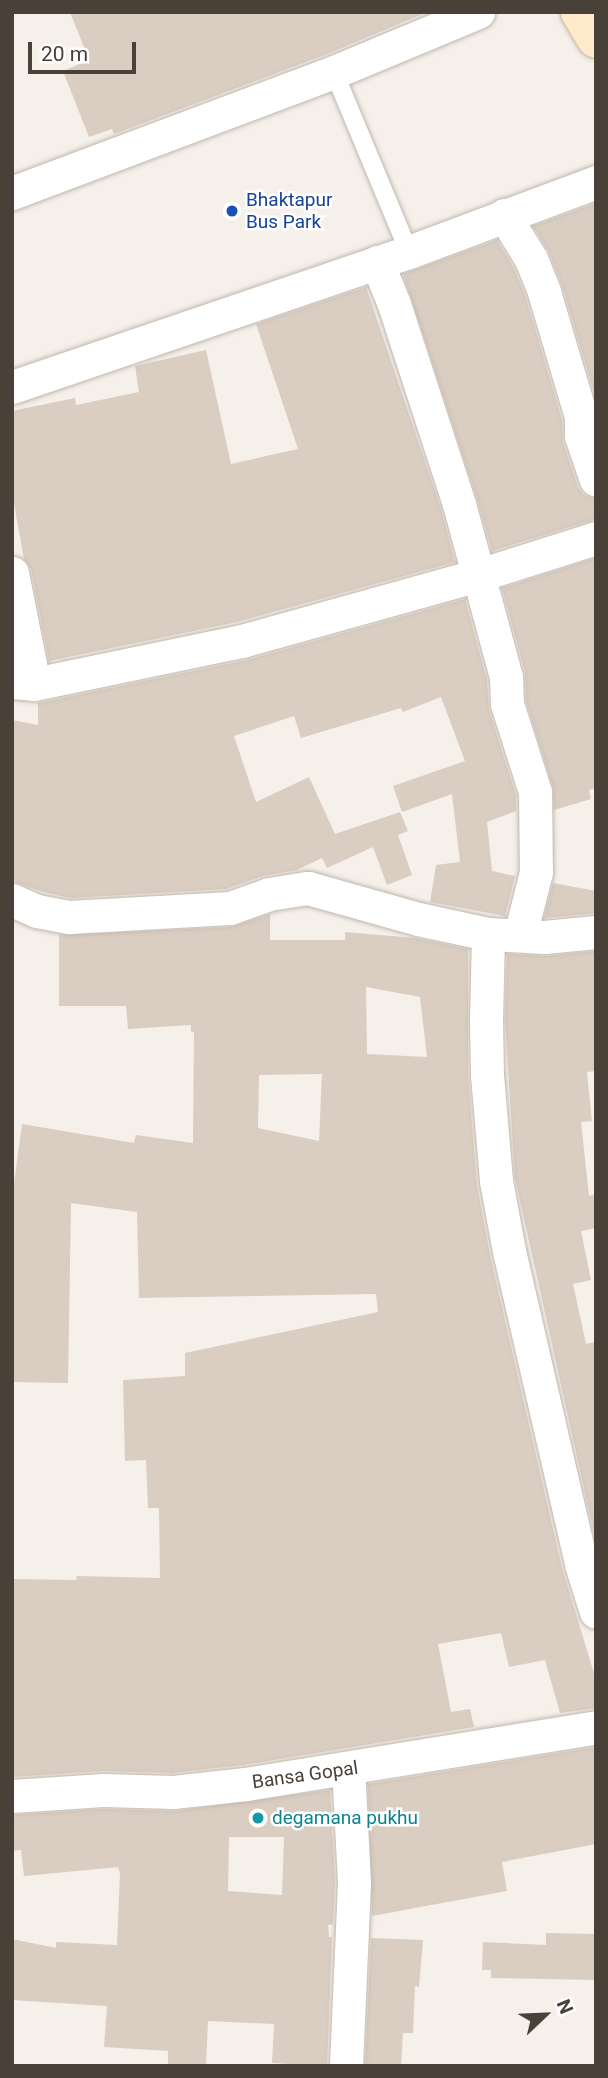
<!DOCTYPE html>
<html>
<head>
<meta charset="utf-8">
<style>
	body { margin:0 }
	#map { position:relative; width:608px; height:2078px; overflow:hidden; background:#f5f0ea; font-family:Roboto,sans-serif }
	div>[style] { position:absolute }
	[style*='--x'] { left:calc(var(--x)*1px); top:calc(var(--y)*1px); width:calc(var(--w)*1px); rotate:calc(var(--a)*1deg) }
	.building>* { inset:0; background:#dacdc2 }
	.roads { filter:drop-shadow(0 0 2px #c1b7ac) drop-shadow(0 0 2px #c1b7ac) }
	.service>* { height:18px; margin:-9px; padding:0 9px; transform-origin:9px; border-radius:9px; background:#fff }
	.minor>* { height:33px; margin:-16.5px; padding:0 16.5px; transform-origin:16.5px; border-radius:16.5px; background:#fff }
	.secondary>* { height:38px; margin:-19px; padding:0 19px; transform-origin:19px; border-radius:19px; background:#ffebca }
	.dots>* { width:19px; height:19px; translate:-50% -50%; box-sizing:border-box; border:4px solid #fff; border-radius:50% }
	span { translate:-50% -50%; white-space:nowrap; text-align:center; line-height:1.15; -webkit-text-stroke:5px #fff; paint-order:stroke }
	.transit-label { font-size:19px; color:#164399 }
	.left { translate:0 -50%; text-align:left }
	.street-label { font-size:19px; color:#494038 }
	.culture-label { font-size:19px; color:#0d838f }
	.frame { position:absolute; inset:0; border:14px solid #494038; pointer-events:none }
	.north { position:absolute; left:510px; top:1980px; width:70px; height:70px; -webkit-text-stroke:5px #fff; paint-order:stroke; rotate:67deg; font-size:19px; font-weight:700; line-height:28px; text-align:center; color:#494038 }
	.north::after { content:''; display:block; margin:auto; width:24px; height:32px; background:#494038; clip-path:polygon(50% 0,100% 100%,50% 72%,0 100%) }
	.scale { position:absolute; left:28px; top:42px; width:108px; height:32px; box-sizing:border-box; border:4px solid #494038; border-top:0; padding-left:9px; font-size:21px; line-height:24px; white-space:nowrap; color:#494038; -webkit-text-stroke:5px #fff; paint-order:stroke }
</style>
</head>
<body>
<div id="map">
	<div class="building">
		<div style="clip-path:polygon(70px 12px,427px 12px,327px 54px,114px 134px,112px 129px,89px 137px,63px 71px,89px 60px)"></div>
		<div style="clip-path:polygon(596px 203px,596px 399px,562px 285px,549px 252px,533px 226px)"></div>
		<div style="clip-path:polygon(497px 240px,514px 268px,526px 298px,562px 420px,563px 442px,578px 487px,584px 495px,596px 499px,596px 519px,492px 551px,477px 498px,403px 274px)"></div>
		<div style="clip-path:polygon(366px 287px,441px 509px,455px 562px,237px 622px,49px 661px,31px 569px,24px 559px,12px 493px,12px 411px,75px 398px,76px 405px,139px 392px,135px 366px,206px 350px,231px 464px,298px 449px,256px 324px)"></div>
		<div style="clip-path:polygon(596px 558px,596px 788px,589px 790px,591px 799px,554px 810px,553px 787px,526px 701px,525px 672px,502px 588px)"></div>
		<div style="clip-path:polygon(465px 599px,487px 680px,489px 710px,516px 795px,516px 811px,487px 822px,492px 871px,515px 876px,505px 916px,430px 902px,436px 865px,460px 862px,452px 794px,402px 812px,393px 786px,465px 761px,441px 697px,403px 712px,401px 708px,301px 738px,294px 716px,234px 736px,256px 802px,309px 777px,335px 834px,400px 812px,408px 831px,398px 835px,412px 875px,387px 885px,373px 847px,327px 868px,322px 858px,297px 870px,263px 876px,226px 889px,70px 898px,43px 892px,15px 882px,12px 875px,12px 720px,38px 725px,38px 703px,247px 660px)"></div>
		<div style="clip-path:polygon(553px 883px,596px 891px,596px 913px,544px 918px)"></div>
		<div style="clip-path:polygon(evenodd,270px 914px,270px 940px,345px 940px,345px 932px,415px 938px,468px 949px,468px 1075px,477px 1185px,490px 1255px,562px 1568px,596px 1680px,596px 1708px,560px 1713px,545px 1660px,509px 1667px,501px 1633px,438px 1644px,451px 1712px,470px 1709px,474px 1727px,243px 1765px,172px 1773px,102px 1771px,12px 1777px,12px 1579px,76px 1580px,77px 1576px,160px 1578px,159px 1508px,148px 1508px,146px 1460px,125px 1461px,123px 1380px,185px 1376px,185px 1353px,378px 1312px,376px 1294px,139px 1298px,137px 1212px,71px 1203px,68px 1383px,12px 1382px,12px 1198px,22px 1124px,134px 1143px,136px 1135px,193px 1143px,194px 1032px,191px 1032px,191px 1025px,128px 1029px,126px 1006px,59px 1006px,59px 935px,231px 927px,270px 914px,366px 987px,420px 997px,427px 1057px,367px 1054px,366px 987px,270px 914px,322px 1074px,319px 1141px,258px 1128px,259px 1075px,322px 1074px)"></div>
		<div style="clip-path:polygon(596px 951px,596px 1071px,587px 1072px,592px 1121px,581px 1122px,589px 1196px,596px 1194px,596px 1228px,581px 1231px,591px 1280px,573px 1284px,586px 1344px,596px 1342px,596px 1542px,515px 1178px,505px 1019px,507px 954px,546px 956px)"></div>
		<div style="clip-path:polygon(596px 1747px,596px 1844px,502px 1862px,507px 1891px,372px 1916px,368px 1784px)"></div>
		<div style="clip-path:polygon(evenodd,330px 1790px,335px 1882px,333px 1924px,328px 1925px,329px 1937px,332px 1937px,327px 2066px,272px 2063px,274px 2024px,208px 2021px,206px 2066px,168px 2066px,168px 2051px,104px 2047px,107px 2006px,12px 2000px,12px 1939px,56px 1948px,56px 1942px,117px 1945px,120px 1873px,118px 1867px,24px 1876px,21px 1850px,12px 1851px,12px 1815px,103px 1809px,175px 1811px,330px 1790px,229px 1837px,284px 1837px,282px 1895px,228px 1891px,229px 1837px)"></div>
		<div style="clip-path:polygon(546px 1933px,596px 1934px,596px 1980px,491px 1978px,491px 1970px,482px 1970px,483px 1942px,546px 1945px)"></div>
		<div style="clip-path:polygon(371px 1938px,423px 1940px,419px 1987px,415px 1986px,413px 2033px,403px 2033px,401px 2066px,365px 2066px)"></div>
	</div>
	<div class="roads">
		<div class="service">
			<div style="--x:334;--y:72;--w:195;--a:67.4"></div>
		</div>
		<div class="minor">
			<div style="--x:12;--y:193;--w:344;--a:-20.6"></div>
			<div style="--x:334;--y:72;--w:156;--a:-22.6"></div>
			<div style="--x:504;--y:215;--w:52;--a:58.5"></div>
			<div style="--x:531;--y:259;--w:35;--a:68"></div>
			<div style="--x:544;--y:292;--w:130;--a:73.5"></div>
			<div style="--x:581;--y:417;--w:19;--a:90"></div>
			<div style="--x:581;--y:436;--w:46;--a:71.2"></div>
			<div style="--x:377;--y:262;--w:45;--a:68"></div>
			<div style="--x:394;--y:304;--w:210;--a:72"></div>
			<div style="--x:459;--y:504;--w:179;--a:74.8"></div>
			<div style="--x:506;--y:677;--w:27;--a:88"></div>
			<div style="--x:507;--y:704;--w:92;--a:72.3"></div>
			<div style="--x:535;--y:792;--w:80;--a:89.3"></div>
			<div style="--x:536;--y:872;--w:65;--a:104.3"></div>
			<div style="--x:12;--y:387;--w:419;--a:-18.8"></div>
			<div style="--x:409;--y:252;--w:200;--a:-20.5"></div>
			<div style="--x:12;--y:573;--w:113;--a:78.8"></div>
			<div style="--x:12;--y:682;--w:22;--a:5"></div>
			<div style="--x:34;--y:684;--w:212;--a:-11.7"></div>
			<div style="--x:242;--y:641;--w:246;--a:-15.6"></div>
			<div style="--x:479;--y:575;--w:123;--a:-17.5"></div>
			<div style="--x:12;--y:900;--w:27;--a:24"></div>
			<div style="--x:37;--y:911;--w:33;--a:11"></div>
			<div style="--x:69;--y:917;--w:161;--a:-3.2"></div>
			<div style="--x:230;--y:908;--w:41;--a:-19.7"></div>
			<div style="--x:269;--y:894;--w:39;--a:-9"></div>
			<div style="--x:308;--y:888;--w:114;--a:15.7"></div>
			<div style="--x:418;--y:919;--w:72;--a:12.1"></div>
			<div style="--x:596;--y:932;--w:52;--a:174.5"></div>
			<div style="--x:544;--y:937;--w:56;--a:-176.9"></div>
			<div style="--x:488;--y:934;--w:85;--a:91.3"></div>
			<div style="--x:486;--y:1019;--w:56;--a:89"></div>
			<div style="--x:487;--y:1075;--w:106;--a:85.1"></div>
			<div style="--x:496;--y:1181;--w:71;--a:79.5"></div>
			<div style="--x:509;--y:1251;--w:321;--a:77"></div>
			<div style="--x:581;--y:1564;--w:50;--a:72.6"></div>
			<div style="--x:12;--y:1796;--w:91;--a:-3.8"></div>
			<div style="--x:103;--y:1790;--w:70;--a:1.6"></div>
			<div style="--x:173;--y:1792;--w:73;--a:-6.3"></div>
			<div style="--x:246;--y:1784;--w:355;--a:-9.2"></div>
			<div style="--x:346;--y:2066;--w:184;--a:-87.5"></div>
			<div style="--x:354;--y:1882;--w:113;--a:-93"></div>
		</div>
		<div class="secondary">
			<div style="--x:580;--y:12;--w:31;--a:59"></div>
		</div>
	</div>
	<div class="dots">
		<div style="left:232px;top:211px;background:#1a4fb4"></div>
		<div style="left:258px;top:1818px;background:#0f9aa8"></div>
	</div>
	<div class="transit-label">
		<span class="left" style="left:246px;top:211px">Bhaktapur<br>Bus Park</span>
	</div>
	<div class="street-label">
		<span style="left:305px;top:1775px;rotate:-8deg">Bansa Gopal</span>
	</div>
	<div class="culture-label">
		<span class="left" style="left:272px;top:1818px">degamana pukhu</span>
	</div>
	<div class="frame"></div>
	<div class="north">N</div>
	<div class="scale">20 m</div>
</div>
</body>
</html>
